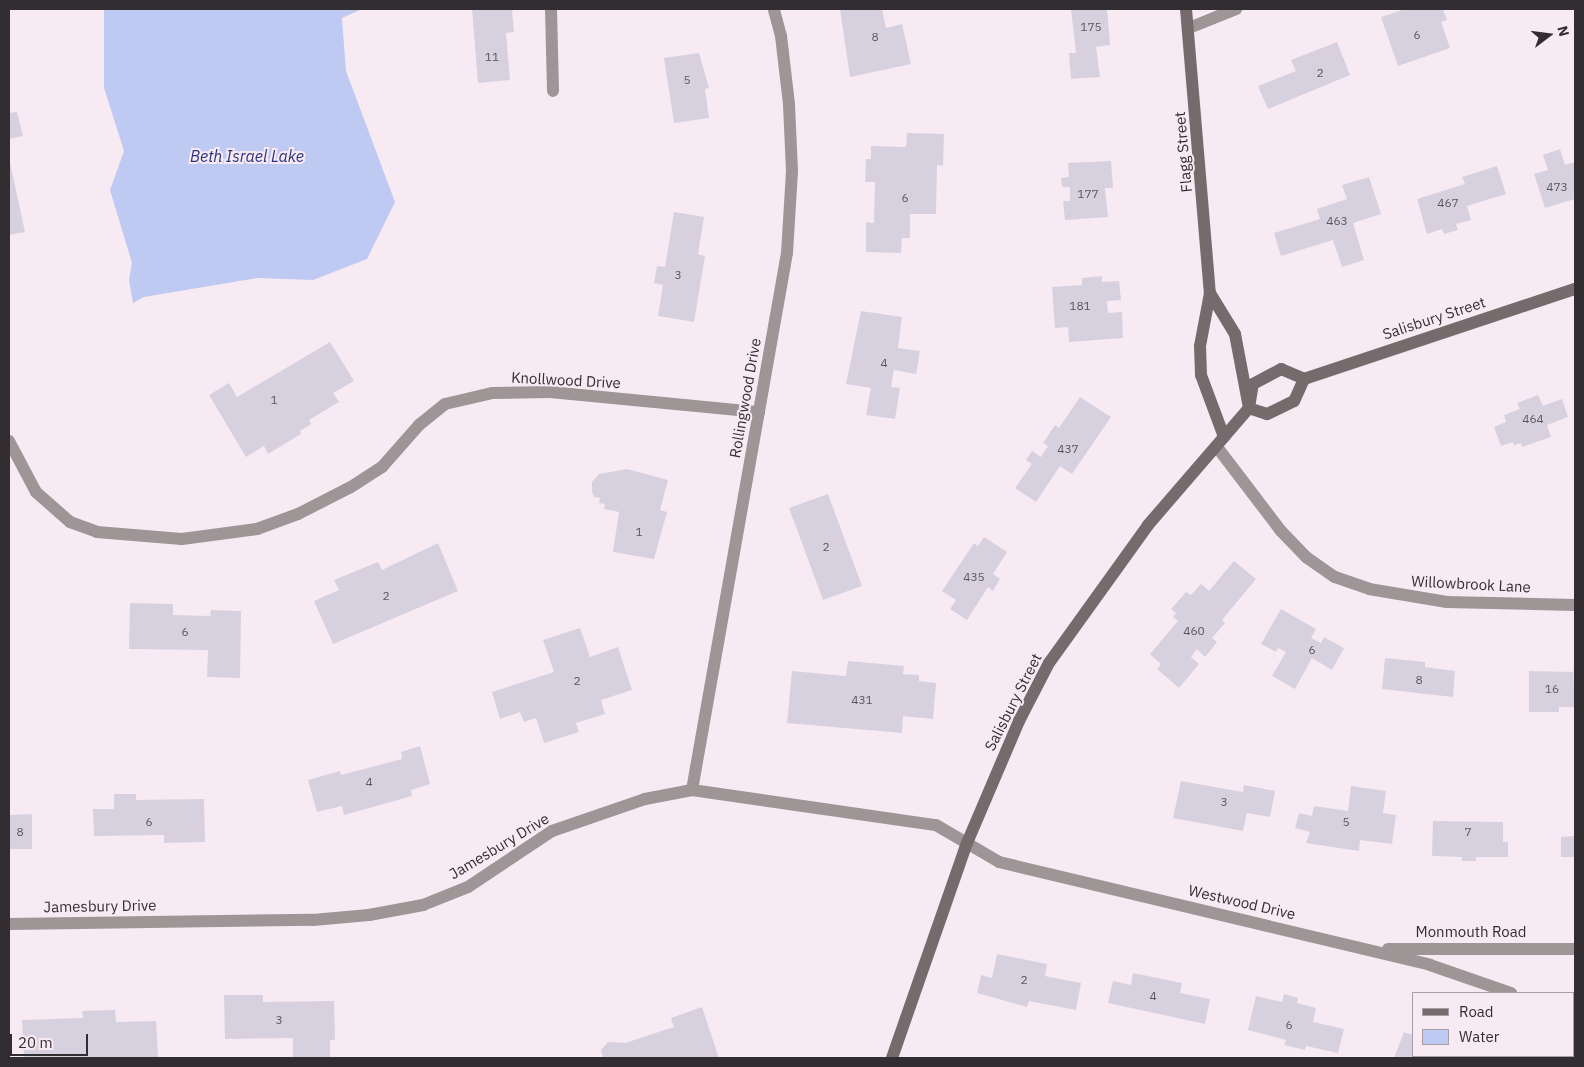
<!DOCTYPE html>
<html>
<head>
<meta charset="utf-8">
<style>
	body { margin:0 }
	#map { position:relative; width:1584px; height:1067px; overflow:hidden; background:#f8eaf3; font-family:"IBM Plex Sans",sans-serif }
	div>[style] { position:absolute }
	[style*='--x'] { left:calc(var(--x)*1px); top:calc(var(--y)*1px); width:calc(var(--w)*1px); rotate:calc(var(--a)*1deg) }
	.water>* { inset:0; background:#bfcaf3 }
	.building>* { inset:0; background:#d7d1df }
	.street>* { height:12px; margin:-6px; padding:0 6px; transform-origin:6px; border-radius:6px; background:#9d9596 }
	.secondary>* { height:12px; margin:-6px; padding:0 6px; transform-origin:6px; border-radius:6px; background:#766b6c }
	span { translate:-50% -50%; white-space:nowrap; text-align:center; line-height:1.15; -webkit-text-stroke:4px #f8eaf3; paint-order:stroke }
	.number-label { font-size:12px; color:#5b565c }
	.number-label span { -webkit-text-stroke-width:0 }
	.street-label { font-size:15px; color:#322d30 }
	.water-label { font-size:16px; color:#2a337f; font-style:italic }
	.frame { position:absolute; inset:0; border:10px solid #322d30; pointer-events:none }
	.legend { position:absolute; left:1412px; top:992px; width:162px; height:65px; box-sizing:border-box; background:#f8eaf3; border:1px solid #a99ea5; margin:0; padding:6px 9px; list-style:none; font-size:15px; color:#322d30 }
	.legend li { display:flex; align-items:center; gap:10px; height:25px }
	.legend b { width:25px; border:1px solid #a99ea5 }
	.north { position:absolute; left:1524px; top:10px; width:50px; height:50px; -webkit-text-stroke:4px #f8eaf3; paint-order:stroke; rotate:75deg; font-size:14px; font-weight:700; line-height:20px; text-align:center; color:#322d30 }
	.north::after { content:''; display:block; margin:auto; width:18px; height:22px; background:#322d30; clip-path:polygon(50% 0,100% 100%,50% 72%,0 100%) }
	.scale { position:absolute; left:10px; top:1034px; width:78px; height:22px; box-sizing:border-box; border:2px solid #322d30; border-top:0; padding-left:6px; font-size:15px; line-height:18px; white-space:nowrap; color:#322d30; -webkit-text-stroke:4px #f8eaf3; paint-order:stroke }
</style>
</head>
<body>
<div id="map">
	<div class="water">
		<div style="clip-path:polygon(104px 9px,362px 9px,342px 18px,346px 71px,395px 202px,367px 259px,313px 280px,257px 278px,144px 297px,133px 303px,129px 280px,132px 263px,110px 190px,124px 151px,104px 88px)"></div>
	</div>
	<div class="building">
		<div style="clip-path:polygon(472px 9px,516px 9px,512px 11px,514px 32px,506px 33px,510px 80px,478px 83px)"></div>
		<div style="clip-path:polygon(840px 9px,882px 9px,886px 28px,902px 24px,911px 64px,850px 77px)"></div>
		<div style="clip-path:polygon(1071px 9px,1107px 9px,1110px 45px,1096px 47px,1100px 77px,1071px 79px,1069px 53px,1076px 53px)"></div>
		<div style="clip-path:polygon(1405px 9px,1443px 9px,1447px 20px,1441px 22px,1450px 48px,1398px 66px,1381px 17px)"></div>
		<div style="clip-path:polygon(1337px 42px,1350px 75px,1268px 109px,1258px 86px,1296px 71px,1291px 60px)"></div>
		<div style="clip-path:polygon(699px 53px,709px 88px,705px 89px,709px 118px,674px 123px,664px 58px)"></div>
		<div style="clip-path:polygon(17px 112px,23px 136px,9px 139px,9px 113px)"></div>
		<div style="clip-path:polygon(907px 133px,944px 134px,943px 166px,937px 165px,936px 214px,910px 214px,910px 238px,902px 238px,901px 253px,866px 252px,866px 222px,874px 223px,875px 182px,865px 182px,866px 159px,871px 159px,871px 146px,906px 147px)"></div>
		<div style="clip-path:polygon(1560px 149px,1565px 165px,1575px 162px,1575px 199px,1545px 208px,1534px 174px,1548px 170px,1543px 155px)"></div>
		<div style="clip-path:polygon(9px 158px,25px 232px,9px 235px)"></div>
		<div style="clip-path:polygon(1111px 161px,1113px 188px,1105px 188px,1108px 217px,1065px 220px,1063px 201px,1070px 201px,1070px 187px,1062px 187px,1061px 178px,1069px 177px,1068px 163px)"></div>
		<div style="clip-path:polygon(1497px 166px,1506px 194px,1467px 206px,1471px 220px,1456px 224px,1458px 230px,1444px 234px,1442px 229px,1427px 234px,1417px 199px,1465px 184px,1462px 177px)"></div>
		<div style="clip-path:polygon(1369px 177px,1381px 214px,1353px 223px,1364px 260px,1342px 267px,1333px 240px,1281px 256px,1274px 233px,1320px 219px,1317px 209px,1347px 199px,1342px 185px)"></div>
		<div style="clip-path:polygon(674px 212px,704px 217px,698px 254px,705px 256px,694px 322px,658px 316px,663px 285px,654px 283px,657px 266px,665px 267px)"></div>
		<div style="clip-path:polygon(1102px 276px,1102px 282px,1119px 281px,1121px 300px,1107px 301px,1108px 313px,1122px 312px,1123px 338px,1069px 342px,1068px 327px,1055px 328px,1052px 287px,1082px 285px,1082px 278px)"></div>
		<div style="clip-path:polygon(861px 311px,902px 317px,898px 348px,920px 351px,916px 374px,894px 370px,891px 387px,900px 388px,895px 419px,866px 415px,871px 388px,846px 384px)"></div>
		<div style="clip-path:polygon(330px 342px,354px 381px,333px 393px,339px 402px,309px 420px,311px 424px,300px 431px,301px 434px,268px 454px,264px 446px,246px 457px,209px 395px,229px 383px,237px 397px)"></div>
		<div style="clip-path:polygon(1538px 395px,1543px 406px,1562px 399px,1568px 417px,1547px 425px,1551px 437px,1522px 447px,1521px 443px,1514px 445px,1513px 442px,1501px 446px,1494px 427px,1506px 422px,1504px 415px,1520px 409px,1517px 403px)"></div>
		<div style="clip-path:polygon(1080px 397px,1111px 417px,1072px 474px,1060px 466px,1036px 502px,1015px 488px,1032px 464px,1026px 460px,1032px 451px,1041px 457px,1048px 446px,1043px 443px,1055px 425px,1059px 428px)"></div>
		<div style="clip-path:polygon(627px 469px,668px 480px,660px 510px,667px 512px,654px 559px,613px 552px,619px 512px,604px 509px,605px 504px,599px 503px,600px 498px,594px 497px,592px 492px,592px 482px,599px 474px)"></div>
		<div style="clip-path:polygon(828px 494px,862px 586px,823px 600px,789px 508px)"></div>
		<div style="clip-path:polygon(984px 537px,1007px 552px,993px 574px,1000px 579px,993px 591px,988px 587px,967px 620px,950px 609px,956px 600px,942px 591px,974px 543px,978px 546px)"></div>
		<div style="clip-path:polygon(438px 543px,458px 591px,333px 644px,314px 601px,339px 590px,334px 580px,378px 562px,382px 570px)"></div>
		<div style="clip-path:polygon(1234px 561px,1256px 579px,1222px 620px,1225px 623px,1212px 638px,1217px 642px,1205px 657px,1197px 649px,1191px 657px,1199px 664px,1179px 688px,1157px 669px,1161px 664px,1150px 654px,1178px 621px,1173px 617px,1176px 613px,1171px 609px,1186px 592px,1191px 595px,1201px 584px,1209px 591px)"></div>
		<div style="clip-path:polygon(130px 603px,173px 604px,173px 615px,210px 616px,211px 610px,241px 611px,240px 678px,207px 677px,208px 650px,129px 649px)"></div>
		<div style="clip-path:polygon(1281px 609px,1316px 629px,1311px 638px,1321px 643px,1324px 637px,1344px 648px,1332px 670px,1312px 658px,1295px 689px,1272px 676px,1286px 652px,1278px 648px,1276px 652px,1261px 644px)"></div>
		<div style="clip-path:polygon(580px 628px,590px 657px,618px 647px,632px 690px,601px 700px,605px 714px,576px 723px,579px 732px,544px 743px,536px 718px,524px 722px,520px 712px,500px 719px,492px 692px,554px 672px,543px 640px)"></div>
		<div style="clip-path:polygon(1385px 658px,1425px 662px,1425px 667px,1455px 671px,1453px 697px,1382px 689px)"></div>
		<div style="clip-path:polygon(848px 661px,904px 666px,903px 674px,919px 675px,919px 681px,936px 683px,933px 719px,903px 716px,902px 733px,787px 723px,792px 671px,846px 676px)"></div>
		<div style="clip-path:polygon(1573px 664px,1575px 707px,1559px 707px,1559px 712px,1529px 712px,1529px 671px,1574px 672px)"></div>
		<div style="clip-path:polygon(420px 746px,430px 784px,411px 790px,412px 796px,344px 815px,342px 806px,317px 812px,308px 780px,340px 771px,341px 775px,402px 759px,401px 752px)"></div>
		<div style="clip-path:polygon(1181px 781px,1243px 792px,1244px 785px,1275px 791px,1270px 817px,1247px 813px,1243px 831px,1173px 818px)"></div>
		<div style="clip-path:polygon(1351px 786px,1386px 791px,1383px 813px,1396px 815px,1392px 844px,1360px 840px,1359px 851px,1306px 843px,1310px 832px,1295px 828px,1299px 813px,1312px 816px,1314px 806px,1348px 811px)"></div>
		<div style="clip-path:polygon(114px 794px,136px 794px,136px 800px,204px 799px,205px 842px,164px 843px,164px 835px,94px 836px,93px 809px,114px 809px)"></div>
		<div style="clip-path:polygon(32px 814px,32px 849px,9px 849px,9px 815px)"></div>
		<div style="clip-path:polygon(1433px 821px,1503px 822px,1503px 842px,1508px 842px,1508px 857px,1476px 857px,1476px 861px,1462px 861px,1462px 857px,1432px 856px)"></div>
		<div style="clip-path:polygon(1575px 836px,1575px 857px,1561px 857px,1561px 837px)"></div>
		<div style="clip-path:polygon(997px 954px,1047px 964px,1045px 976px,1081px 983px,1076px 1010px,1029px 1001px,1027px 1007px,977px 993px,981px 975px,992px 978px)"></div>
		<div style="clip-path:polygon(1133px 973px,1182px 983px,1180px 993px,1210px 999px,1205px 1024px,1108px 1003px,1113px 981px,1131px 985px)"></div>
		<div style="clip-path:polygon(1284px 994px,1298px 998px,1297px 1003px,1316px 1008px,1313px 1022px,1344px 1029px,1338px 1053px,1306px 1046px,1305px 1050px,1284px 1045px,1286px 1040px,1248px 1030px,1256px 996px,1282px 1002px)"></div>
		<div style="clip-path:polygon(224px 995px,263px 995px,263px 1002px,334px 1001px,335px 1040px,330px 1040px,330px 1058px,293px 1058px,293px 1038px,225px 1039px)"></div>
		<div style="clip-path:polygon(702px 1007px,719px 1058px,603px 1058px,601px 1050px,608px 1042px,625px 1043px,674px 1027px,671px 1018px)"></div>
		<div style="clip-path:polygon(115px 1010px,116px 1022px,156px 1021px,158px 1058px,24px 1058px,22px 1020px,83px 1018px,82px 1011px)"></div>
		<div style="clip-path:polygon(1404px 1032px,1413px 1035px,1413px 1056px,1457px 1058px,1394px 1058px)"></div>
	</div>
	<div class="street">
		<div style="--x:551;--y:9;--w:82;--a:88.6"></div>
		<div style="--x:1189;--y:28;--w:51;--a:-22"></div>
		<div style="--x:9;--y:441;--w:58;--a:62.1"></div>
		<div style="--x:36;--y:492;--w:45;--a:41.4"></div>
		<div style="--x:70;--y:522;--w:29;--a:20"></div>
		<div style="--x:97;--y:532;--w:85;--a:4.7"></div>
		<div style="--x:182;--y:539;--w:76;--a:-7.6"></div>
		<div style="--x:257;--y:529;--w:44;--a:-20.1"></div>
		<div style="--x:298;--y:514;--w:59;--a:-27"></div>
		<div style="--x:351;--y:487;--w:37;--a:-33"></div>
		<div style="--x:382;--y:467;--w:56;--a:-48.6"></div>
		<div style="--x:419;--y:425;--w:33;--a:-39"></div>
		<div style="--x:445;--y:404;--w:48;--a:-13.2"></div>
		<div style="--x:492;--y:393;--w:58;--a:-1"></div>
		<div style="--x:550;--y:392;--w:210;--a:5.5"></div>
		<div style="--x:1217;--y:447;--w:106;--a:52.7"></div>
		<div style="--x:1281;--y:531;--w:36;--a:46"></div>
		<div style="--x:1306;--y:557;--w:35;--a:35"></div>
		<div style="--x:1335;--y:577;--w:36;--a:19"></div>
		<div style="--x:1369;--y:589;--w:79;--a:9.5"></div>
		<div style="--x:1447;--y:602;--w:128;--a:1.3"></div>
		<div style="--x:692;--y:790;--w:545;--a:-79.97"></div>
		<div style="--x:787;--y:253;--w:82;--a:-86.5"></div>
		<div style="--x:792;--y:171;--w:67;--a:-92.6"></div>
		<div style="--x:789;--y:104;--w:68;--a:-96.7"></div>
		<div style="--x:781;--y:36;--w:28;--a:-105"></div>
		<div style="--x:9;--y:924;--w:304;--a:-0.8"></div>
		<div style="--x:313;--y:920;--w:56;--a:-5.1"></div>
		<div style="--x:369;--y:915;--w:55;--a:-10.5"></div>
		<div style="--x:423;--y:905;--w:48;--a:-21.8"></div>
		<div style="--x:468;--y:887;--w:101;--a:-33.7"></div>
		<div style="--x:552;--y:831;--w:98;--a:-19"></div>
		<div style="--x:645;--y:799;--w:48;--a:-10.8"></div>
		<div style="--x:692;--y:790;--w:246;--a:8.2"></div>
		<div style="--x:936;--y:825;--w:73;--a:30.4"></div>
		<div style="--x:999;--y:862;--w:443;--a:13.4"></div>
		<div style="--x:1430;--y:965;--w:86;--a:19.1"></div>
		<div style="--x:1388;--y:949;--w:187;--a:0"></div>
		<div style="--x:1573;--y:1034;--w:3;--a:45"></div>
	</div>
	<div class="secondary">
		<div style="--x:1186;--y:9;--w:285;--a:85.2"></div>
		<div style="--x:1210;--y:293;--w:54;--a:100.7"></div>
		<div style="--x:1200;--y:346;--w:29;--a:88"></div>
		<div style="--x:1201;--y:375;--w:66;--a:69.6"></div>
		<div style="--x:1304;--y:379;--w:24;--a:114"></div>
		<div style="--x:1294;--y:401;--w:30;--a:154"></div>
		<div style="--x:1267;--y:414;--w:19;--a:-162"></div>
		<div style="--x:1249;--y:408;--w:24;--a:-81"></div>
		<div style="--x:1253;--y:384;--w:32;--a:-28"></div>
		<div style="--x:1281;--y:369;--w:25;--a:23"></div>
		<div style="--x:1304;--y:379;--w:286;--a:-18.4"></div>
		<div style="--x:892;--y:1058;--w:228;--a:-70.8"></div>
		<div style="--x:967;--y:843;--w:133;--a:-66.9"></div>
		<div style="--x:1019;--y:721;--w:65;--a:-62.7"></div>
		<div style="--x:1049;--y:663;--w:170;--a:-54.3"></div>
		<div style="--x:1148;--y:525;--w:155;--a:-49.2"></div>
		<div style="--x:1249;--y:408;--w:75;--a:-100.7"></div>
		<div style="--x:1235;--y:334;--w:48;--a:-121.4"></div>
	</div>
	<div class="number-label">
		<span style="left:1091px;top:27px">175</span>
		<span style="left:1417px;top:35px">6</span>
		<span style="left:875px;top:37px">8</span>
		<span style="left:492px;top:57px">11</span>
		<span style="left:1320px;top:73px">2</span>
		<span style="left:687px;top:80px">5</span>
		<span style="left:1557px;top:187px">473</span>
		<span style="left:1088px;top:194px">177</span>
		<span style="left:905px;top:198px">6</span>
		<span style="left:1448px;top:203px">467</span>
		<span style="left:1337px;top:221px">463</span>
		<span style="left:678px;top:275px">3</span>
		<span style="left:1080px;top:306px">181</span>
		<span style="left:884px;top:363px">4</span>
		<span style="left:274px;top:400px">1</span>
		<span style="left:1533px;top:419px">464</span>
		<span style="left:1068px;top:449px">437</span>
		<span style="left:639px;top:532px">1</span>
		<span style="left:826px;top:547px">2</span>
		<span style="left:974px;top:577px">435</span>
		<span style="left:386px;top:596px">2</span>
		<span style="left:1194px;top:631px">460</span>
		<span style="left:185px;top:632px">6</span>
		<span style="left:1312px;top:650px">6</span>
		<span style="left:1419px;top:680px">8</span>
		<span style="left:577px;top:681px">2</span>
		<span style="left:1552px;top:689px">16</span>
		<span style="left:862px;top:700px">431</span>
		<span style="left:369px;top:782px">4</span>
		<span style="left:1224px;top:802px">3</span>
		<span style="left:149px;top:822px">6</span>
		<span style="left:1346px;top:822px">5</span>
		<span style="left:20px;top:832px">8</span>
		<span style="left:1468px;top:832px">7</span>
		<span style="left:1024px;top:980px">2</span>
		<span style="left:1153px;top:996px">4</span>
		<span style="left:279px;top:1020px">3</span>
		<span style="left:1289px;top:1025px">6</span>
	</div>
	<div class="street-label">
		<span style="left:1183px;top:152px;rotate:-95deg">Flagg Street</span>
		<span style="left:1434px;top:318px;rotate:-18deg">Salisbury Street</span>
		<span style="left:566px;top:380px;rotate:3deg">Knollwood Drive</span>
		<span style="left:745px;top:398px;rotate:-80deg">Rollingwood Drive</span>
		<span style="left:1471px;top:584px;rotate:3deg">Willowbrook Lane</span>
		<span style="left:1013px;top:702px;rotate:-63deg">Salisbury Street</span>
		<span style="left:499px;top:846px;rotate:-31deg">Jamesbury Drive</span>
		<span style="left:1242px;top:902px;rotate:13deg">Westwood Drive</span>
		<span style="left:100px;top:906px;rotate:-1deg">Jamesbury Drive</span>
		<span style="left:1471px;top:932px">Monmouth Road</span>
	</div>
	<div class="water-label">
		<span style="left:247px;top:156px">Beth Israel Lake</span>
	</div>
	<div class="frame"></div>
	<ul class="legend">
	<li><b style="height:6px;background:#766b6c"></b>Road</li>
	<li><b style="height:14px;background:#bfcaf3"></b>Water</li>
	</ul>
	<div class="north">N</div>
	<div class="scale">20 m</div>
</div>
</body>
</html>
